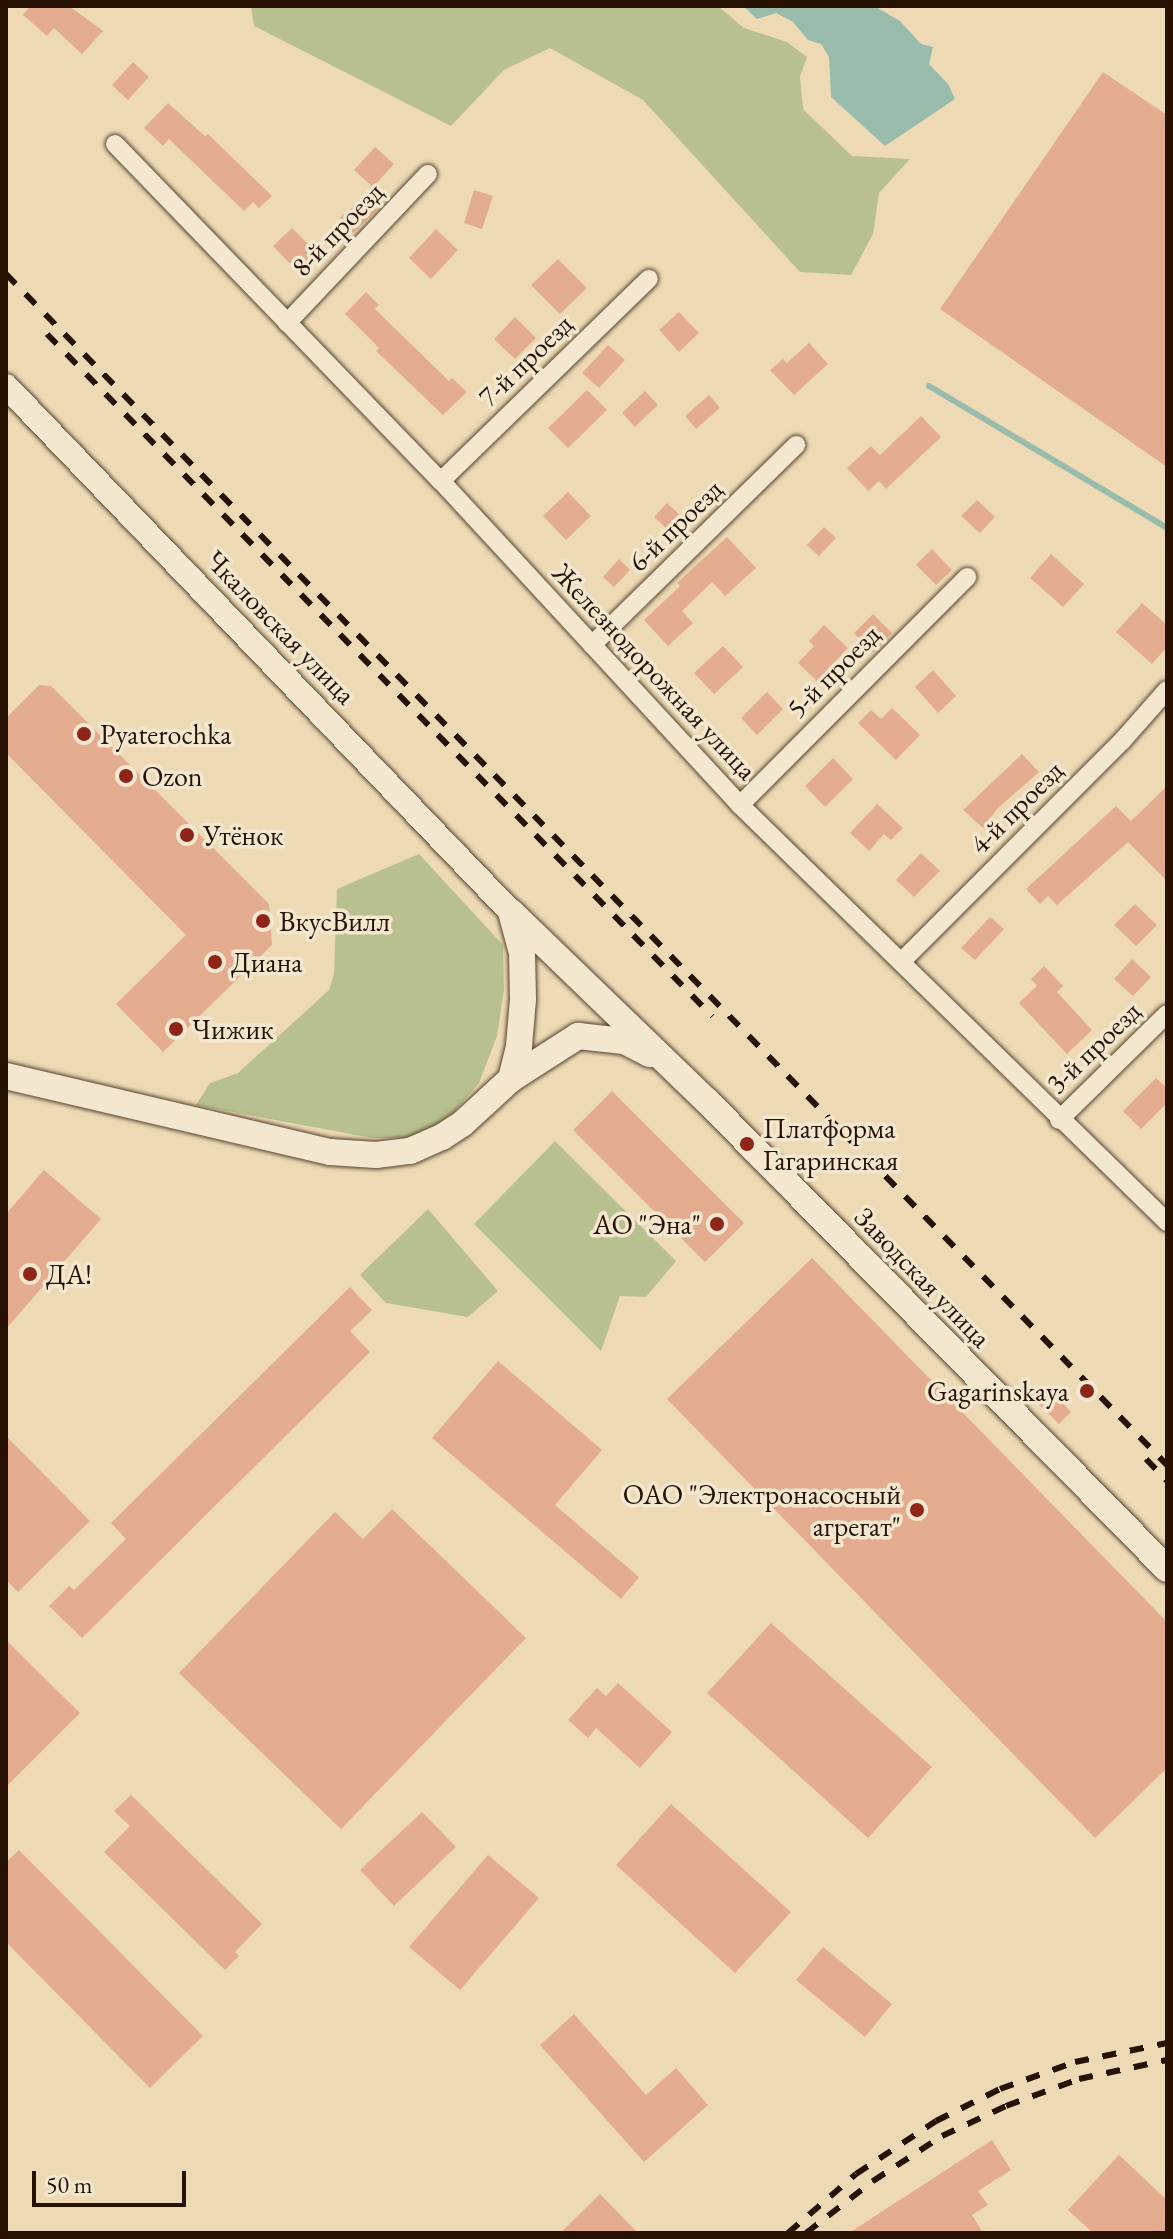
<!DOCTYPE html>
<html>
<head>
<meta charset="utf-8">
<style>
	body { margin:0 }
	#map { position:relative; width:1173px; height:2239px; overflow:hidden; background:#eddab5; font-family:"EB Garamond",serif }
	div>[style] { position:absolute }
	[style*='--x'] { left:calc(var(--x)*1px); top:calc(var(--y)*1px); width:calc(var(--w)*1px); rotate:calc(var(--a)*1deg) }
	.green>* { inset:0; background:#b7c08e }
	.water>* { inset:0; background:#99bbab }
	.stream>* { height:6px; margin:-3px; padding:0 3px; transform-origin:3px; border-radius:3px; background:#99bbab }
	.building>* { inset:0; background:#e4ac8e }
	.roads { filter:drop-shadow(0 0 2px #58432d) drop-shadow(0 0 2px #58432d) }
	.minor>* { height:18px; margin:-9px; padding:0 9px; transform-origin:9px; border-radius:9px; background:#f3e7cf }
	.tertiary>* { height:24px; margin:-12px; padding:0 12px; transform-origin:12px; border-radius:12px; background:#f3e7cf }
	.secondary>* { height:26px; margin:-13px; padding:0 13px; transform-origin:13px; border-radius:13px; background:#f3e7cf }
	.rail>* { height:6px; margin-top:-3px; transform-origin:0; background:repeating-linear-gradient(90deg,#271100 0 14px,transparent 0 28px) }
	.dots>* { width:22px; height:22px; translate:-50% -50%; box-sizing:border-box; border:4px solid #f3e7cf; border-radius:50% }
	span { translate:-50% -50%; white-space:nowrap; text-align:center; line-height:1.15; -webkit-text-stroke:7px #f3e7cf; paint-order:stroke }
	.street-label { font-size:28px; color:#271100 }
	.poi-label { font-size:28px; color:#271100 }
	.left { translate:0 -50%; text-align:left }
	.right { translate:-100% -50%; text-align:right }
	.frame { position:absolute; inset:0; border:8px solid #271100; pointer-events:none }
	.scale { position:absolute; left:32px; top:2171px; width:154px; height:36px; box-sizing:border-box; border:4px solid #271100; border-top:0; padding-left:10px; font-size:24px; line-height:28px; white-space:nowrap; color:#271100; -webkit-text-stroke:6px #f3e7cf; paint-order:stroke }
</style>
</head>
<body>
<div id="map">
	<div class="green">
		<div style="clip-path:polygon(251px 6px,718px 6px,744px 28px,787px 42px,807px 57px,800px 77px,803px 109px,852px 156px,910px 159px,879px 193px,873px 234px,851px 275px,800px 272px,643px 100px,550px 48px,504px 70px,451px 126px,254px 26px)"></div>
		<div style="clip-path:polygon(419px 854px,503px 945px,504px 990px,497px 1036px,479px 1083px,453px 1113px,419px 1138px,372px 1138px,196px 1105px,210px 1083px,238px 1073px,329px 990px,334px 974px,337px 889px)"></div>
		<div style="clip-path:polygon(555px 1141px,676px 1261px,646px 1297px,620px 1296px,601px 1351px,474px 1224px)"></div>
		<div style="clip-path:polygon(428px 1209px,498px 1291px,468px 1317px,386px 1303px,360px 1275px)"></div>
	</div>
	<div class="water">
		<div style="clip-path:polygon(743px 6px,874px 6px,900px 21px,921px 44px,933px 47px,929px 64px,948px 84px,955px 99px,885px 146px,831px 97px,829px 57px,821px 44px,808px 40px,793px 22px,776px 13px,757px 19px)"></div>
	</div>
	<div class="stream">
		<div style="--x:929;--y:386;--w:277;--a:30.8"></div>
	</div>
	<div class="building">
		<div style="clip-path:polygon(30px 6px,69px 6px,103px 31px,82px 54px,54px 28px,47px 36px,23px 15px)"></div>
		<div style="clip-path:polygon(133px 62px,149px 77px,128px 100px,112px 85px)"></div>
		<div style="clip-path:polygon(1103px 72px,1167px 115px,1167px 467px,940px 309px)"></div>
		<div style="clip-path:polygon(168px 103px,205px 136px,208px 134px,272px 196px,259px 208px,253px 202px,244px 211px,169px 139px,163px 146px,144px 128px)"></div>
		<div style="clip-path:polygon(375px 147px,394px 164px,373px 187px,354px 170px)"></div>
		<div style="clip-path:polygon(474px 190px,493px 196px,482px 229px,464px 223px)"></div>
		<div style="clip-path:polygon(365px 196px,377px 210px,353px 233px,340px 218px)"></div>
		<div style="clip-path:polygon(292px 228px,316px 252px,297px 271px,273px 246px)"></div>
		<div style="clip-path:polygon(436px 229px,458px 250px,431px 279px,409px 258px)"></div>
		<div style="clip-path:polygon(558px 259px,587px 288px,560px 314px,531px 285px)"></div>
		<div style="clip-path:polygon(366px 292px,379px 305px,375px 309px,449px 381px,452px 378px,467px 392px,443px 415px,376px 351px,379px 348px,345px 314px)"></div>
		<div style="clip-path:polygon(679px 312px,699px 333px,679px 352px,659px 330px)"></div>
		<div style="clip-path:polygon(515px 317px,536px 338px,515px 359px,494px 339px)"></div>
		<div style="clip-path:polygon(809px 343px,828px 364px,794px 395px,770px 370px,783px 359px,787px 363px)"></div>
		<div style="clip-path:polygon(608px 345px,625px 360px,599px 388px,582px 373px)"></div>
		<div style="clip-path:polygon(587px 390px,607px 410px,568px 448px,548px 428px)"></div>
		<div style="clip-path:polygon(645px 391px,658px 405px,635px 427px,622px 413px)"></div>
		<div style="clip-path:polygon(709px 395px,720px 408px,696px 429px,685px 416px)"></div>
		<div style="clip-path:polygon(921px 416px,941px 437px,886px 489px,879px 481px,868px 491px,847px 468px,871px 446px,880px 455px)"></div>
		<div style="clip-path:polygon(568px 492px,591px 516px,566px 540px,543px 516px)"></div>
		<div style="clip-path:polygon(977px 500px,995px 517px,980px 533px,961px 516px)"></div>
		<div style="clip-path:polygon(667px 503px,679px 514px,666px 528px,654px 517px)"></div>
		<div style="clip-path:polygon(824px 527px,836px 538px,819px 556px,807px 545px)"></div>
		<div style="clip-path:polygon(727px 537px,756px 568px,725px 596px,712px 582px,682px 611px,693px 623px,668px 646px,644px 620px,680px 586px,677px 583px)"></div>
		<div style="clip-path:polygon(932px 549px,952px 570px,936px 585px,916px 565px)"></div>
		<div style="clip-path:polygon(1051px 554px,1084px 584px,1063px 607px,1030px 578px)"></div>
		<div style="clip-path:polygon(619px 559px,630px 570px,614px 587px,603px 577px)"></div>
		<div style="clip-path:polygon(1142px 603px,1167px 625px,1167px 647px,1152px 664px,1116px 632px)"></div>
		<div style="clip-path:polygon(873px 614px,892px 633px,873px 652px,854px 633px)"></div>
		<div style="clip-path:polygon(824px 625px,848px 648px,817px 681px,798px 663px,814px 646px,809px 641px)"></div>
		<div style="clip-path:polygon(723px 646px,743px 667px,714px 694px,694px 673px)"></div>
		<div style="clip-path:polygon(933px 670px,956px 696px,938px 713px,915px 687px)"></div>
		<div style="clip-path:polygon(39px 685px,51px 686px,269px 904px,272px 945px,163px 1052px,116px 1004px,186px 935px,6px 753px,6px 718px)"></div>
		<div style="clip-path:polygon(767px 692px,783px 709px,757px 735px,741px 718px)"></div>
		<div style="clip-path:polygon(892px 708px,920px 735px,896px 760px,858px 723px,871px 710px,881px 719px)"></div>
		<div style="clip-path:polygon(1022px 754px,1039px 772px,997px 809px,983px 828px,963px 810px)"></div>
		<div style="clip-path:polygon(833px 758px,853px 779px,825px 807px,805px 786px)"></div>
		<div style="clip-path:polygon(1167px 786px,1167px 881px,1128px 842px,1057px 905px,1048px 896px,1040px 904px,1026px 889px,1116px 806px,1131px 821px)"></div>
		<div style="clip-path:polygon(877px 804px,903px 828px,891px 840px,884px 834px,869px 851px,850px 833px)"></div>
		<div style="clip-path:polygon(921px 853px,940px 871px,914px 897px,896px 880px)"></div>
		<div style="clip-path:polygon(1135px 904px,1157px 925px,1136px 946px,1114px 925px)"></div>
		<div style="clip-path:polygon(990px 917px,1004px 929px,975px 960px,961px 948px)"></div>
		<div style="clip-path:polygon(1132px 959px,1151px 977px,1133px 996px,1114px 979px)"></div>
		<div style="clip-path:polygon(1044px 966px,1063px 986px,1057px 992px,1092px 1030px,1067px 1054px,1019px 1003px,1037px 986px,1031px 979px)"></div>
		<div style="clip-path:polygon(1156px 1078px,1167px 1088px,1167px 1103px,1141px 1129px,1123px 1111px)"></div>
		<div style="clip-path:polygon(612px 1091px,744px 1223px,705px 1262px,573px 1130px)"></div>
		<div style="clip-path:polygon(44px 1170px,101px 1219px,6px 1329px,6px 1214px)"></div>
		<div style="clip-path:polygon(812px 1258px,1167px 1622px,1167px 1768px,1095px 1838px,667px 1399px)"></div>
		<div style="clip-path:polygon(350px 1287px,372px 1310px,350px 1331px,370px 1352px,82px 1638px,49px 1606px,69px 1586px,74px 1590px,126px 1539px,111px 1523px)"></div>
		<div style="clip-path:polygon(498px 1361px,602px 1450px,555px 1505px,639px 1577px,621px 1599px,432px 1438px)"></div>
		<div style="clip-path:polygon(1050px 1390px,1071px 1412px,1059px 1424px,1038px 1403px)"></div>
		<div style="clip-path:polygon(6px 1436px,90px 1521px,18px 1592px,6px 1580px)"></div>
		<div style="clip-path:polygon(392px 1509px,526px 1638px,341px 1829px,179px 1673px,335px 1512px,363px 1539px)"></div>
		<div style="clip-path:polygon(771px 1623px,932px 1767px,868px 1838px,707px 1693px)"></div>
		<div style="clip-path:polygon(6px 1640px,80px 1713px,6px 1787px)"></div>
		<div style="clip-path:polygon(618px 1683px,672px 1732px,640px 1768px,596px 1728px,588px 1738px,568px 1720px,597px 1688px,606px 1696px)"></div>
		<div style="clip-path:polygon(131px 1795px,262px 1924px,235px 1952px,239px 1956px,225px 1970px,104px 1852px,130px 1826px,114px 1811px)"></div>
		<div style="clip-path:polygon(671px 1804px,791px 1912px,735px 1973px,616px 1865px)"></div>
		<div style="clip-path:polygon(422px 1812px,456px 1847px,394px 1906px,360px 1870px)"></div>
		<div style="clip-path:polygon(19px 1850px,203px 2036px,150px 2088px,6px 1942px,6px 1862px)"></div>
		<div style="clip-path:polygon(488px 1855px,539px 1898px,460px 1990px,409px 1947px)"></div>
		<div style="clip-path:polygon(823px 1947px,892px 2004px,865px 2037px,796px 1980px)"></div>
		<div style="clip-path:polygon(574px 2014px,646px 2095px,676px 2068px,708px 2105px,644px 2162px,540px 2045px)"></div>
		<div style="clip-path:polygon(992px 2140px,1011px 2170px,978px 2191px,988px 2205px,972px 2215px,983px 2233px,849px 2233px)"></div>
		<div style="clip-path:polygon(1119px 2155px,1167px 2200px,1167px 2233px,1093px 2233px,1068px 2210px)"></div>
		<div style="clip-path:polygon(600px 2194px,638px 2233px,560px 2233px)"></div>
	</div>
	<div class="roads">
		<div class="minor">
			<div style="--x:115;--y:144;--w:469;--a:46"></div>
			<div style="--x:441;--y:481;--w:441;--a:47.3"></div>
			<div style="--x:740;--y:805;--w:597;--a:44.32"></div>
			<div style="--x:287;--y:323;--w:205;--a:-46.6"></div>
			<div style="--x:441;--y:481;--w:290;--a:-44.2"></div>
			<div style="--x:592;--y:645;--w:286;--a:-44.4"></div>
			<div style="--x:740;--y:805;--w:322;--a:-45.1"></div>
			<div style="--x:902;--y:961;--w:311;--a:-45"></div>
			<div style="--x:1122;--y:741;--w:68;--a:-48.6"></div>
			<div style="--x:1059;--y:1120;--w:151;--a:-44.5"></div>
		</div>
		<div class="tertiary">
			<div style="--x:6;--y:386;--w:729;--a:46.17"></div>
		</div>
		<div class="secondary">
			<div style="--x:6;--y:1076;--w:333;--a:13.2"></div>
			<div style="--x:330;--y:1152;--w:46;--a:3.7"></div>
			<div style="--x:376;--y:1155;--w:34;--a:-7"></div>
			<div style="--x:410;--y:1151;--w:35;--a:-24"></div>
			<div style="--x:442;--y:1137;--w:24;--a:-33"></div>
			<div style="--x:462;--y:1124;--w:67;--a:-42.6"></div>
			<div style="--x:511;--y:1079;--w:80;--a:-32.7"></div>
			<div style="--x:578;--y:1036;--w:46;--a:6.2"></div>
			<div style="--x:624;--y:1041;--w:29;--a:27"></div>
			<div style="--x:511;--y:1079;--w:34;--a:-76"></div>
			<div style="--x:519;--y:1046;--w:47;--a:-85.1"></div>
			<div style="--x:523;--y:999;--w:46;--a:-91.2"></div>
			<div style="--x:522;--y:953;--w:42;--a:-105"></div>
			<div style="--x:511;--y:912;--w:272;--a:44"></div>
			<div style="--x:707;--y:1101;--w:656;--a:45.49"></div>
		</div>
	</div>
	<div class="rail">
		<div style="--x:6;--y:274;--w:1663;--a:45.73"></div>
		<div style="--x:47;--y:334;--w:953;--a:45.72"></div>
		<div style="--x:1146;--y:1459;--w:30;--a:46"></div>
		<div style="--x:788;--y:2233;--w:90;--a:-40.9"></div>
		<div style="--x:856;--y:2174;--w:96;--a:-33.5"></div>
		<div style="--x:936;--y:2121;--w:72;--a:-26.6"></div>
		<div style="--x:1000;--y:2089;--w:80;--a:-19.8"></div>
		<div style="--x:1075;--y:2062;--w:94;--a:-11.7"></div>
		<div style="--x:806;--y:2233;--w:85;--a:-37.8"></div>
		<div style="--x:873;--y:2181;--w:82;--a:-33.1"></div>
		<div style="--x:942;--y:2136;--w:71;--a:-25.1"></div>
		<div style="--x:1006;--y:2106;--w:78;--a:-20.3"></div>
		<div style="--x:1079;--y:2079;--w:90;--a:-12.2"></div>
	</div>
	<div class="dots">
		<div style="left:84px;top:734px;background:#8f2418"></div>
		<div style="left:126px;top:776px;background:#8f2418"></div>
		<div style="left:187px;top:835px;background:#8f2418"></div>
		<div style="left:263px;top:921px;background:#8f2418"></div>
		<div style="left:215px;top:962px;background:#8f2418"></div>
		<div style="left:176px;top:1029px;background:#8f2418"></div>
		<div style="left:747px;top:1144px;background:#8f2418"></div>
		<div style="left:717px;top:1224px;background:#8f2418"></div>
		<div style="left:30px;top:1274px;background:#8f2418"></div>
		<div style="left:1087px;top:1391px;background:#8f2418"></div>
		<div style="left:917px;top:1510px;background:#8f2418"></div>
	</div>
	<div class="street-label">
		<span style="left:337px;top:229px;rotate:-46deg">8-й проезд</span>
		<span style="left:525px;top:360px;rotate:-44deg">7-й проезд</span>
		<span style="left:675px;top:525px;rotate:-44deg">6-й проезд</span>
		<span style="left:281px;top:627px;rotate:46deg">Чкаловская улица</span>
		<span style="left:655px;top:671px;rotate:47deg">Железнодорожная улица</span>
		<span style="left:833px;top:671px;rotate:-45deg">5-й проезд</span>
		<span style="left:1016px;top:807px;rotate:-45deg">4-й проезд</span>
		<span style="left:1093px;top:1047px;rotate:-44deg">3-й проезд</span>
		<span style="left:923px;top:1277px;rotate:46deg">Заводская улица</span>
	</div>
	<div class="poi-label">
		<span class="left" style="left:100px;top:734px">Pyaterochka</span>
		<span class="left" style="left:142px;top:776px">Ozon</span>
		<span class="left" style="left:203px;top:835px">Утёнок</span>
		<span class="left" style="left:279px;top:921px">ВкусВилл</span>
		<span class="left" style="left:231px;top:962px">Диана</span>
		<span class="left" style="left:192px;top:1029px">Чижик</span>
		<span class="left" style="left:763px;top:1144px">Платформа<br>Гагаринская</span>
		<span class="right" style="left:701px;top:1224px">АО "Эна"</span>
		<span class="left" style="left:46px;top:1274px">ДА!</span>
		<span class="right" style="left:1069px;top:1391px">Gagarinskaya</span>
		<span class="right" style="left:901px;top:1510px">ОАО "Электронасосный<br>агрегат"</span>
	</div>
	<div class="frame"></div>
	<div class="scale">50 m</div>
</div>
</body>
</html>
